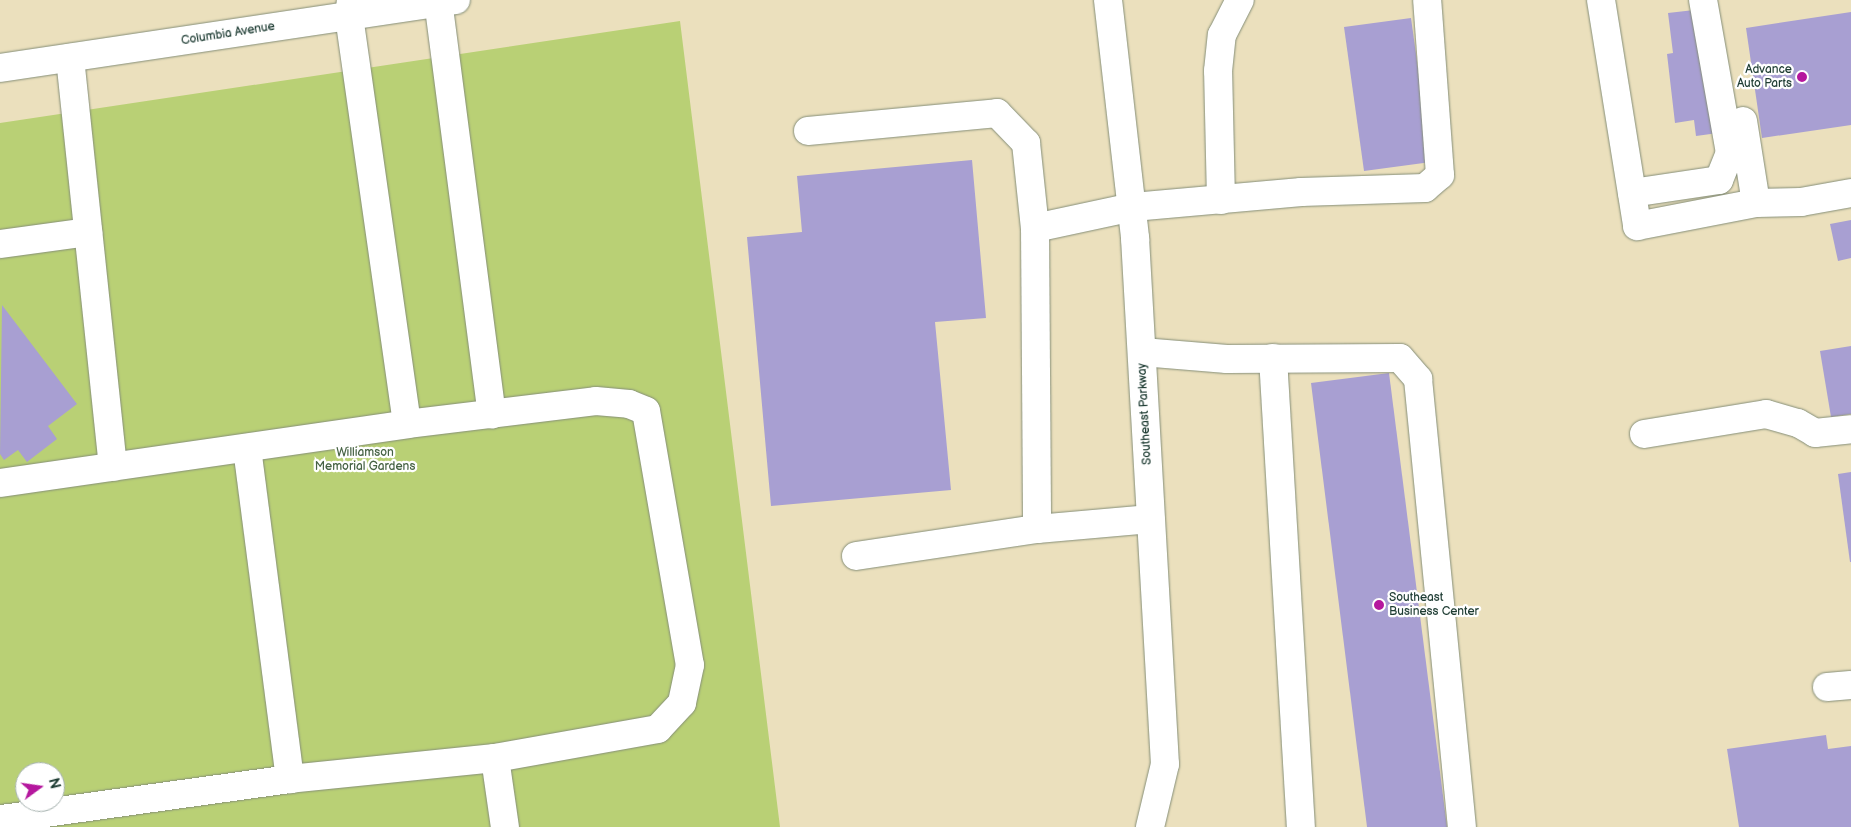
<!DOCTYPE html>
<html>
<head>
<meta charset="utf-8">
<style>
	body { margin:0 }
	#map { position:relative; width:1851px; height:827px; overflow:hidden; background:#ebe0bd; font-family:"Balsamiq Sans",sans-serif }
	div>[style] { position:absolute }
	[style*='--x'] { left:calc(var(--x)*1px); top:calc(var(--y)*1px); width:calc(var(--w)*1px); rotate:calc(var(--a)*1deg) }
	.green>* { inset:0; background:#b9d075 }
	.building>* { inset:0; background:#a89fd2 }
	.roads { filter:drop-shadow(0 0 1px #858e78) drop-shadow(0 0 1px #858e78) }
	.minor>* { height:28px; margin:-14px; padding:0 14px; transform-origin:14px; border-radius:14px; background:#fff }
	.major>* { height:28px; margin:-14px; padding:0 14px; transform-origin:14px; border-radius:14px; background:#fff }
	.dots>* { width:14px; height:14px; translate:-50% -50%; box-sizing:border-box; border:2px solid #fff; border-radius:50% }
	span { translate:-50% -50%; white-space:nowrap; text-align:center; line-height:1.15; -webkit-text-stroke:4.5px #fff; paint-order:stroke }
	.street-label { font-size:12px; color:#1f3d34 }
	.poi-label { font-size:12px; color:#1f3d34 }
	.right { translate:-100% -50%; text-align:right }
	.left { translate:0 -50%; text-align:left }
	.park-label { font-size:12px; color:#466244 }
	.north { position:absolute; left:15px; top:762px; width:50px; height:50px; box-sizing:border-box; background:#fff; border:1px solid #a5b1ae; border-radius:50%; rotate:76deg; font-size:14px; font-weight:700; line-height:20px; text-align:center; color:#1f3d34 }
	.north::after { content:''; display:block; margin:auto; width:18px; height:22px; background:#b5179e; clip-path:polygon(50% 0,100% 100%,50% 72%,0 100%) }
</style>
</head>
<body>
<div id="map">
	<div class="green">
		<div style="clip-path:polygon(evenodd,680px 21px,780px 827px,0 827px,0 123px,680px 21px,25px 772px,55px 772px,55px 802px,25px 802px,25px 772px)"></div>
	</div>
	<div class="building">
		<div style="clip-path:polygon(1703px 9px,1718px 133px,1696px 136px,1694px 120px,1675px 123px,1667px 54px,1673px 53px,1668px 13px)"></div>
		<div style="clip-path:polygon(1851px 12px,1851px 125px,1762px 138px,1746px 28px)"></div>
		<div style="clip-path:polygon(1411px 18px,1431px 162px,1364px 171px,1344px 27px)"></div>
		<div style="clip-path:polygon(972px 160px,986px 318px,935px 322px,951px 490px,771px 506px,747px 237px,802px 232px,797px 176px)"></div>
		<div style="clip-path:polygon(1851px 220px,1851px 258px,1838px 261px,1830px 224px)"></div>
		<div style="clip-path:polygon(2px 305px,77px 404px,48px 426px,57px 439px,27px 462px,18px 450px,4px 460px,0 454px)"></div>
		<div style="clip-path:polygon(1851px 346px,1851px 414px,1831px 417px,1820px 351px)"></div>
		<div style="clip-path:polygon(1389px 373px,1447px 827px,1367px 827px,1311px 383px)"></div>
		<div style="clip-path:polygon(1851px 472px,1851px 562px,1850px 562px,1838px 474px)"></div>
		<div style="clip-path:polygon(1826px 735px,1828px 749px,1851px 746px,1851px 827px,1739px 827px,1727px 749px)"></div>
	</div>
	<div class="roads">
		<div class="minor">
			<div style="--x:351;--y:0;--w:16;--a:97"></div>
			<div style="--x:349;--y:16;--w:412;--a:81.9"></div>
			<div style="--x:438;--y:0;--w:418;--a:82.6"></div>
			<div style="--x:1108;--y:0;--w:240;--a:83.5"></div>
			<div style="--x:1135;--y:238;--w:527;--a:86.74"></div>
			<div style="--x:1165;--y:764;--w:65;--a:103.4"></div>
			<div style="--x:1601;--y:0;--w:229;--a:80.9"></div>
			<div style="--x:1637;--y:226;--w:121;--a:-10.9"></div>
			<div style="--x:1756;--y:203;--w:45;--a:-1.3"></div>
			<div style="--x:1801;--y:202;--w:51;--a:-10.2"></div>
			<div style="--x:70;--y:58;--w:411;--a:84"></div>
			<div style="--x:1743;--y:121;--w:83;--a:81"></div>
			<div style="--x:808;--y:131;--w:190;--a:-5.4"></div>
			<div style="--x:997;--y:113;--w:42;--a:46"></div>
			<div style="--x:1026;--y:143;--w:85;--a:84"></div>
			<div style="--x:1035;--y:228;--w:100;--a:-12.1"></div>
			<div style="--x:1133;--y:207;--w:169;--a:-5.1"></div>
			<div style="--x:1301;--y:192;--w:124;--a:-1.8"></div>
			<div style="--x:1425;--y:188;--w:20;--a:-41"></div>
			<div style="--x:1440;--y:175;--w:175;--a:-94.2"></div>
			<div style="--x:1632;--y:193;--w:88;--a:-8.5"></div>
			<div style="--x:1719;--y:180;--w:29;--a:-68"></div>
			<div style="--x:1730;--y:153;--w:155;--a:-100"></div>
			<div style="--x:1221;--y:200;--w:129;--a:-91.3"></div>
			<div style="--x:1218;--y:71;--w:36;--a:-84"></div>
			<div style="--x:1222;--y:35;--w:39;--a:-63"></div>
			<div style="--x:1035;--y:228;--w:301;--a:89.6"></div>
			<div style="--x:1037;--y:529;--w:114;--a:-5"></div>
			<div style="--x:0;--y:244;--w:89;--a:-7.8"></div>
			<div style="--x:1142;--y:352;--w:85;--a:4.7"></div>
			<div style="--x:1227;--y:359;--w:173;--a:-0.3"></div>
			<div style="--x:1400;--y:358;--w:28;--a:49"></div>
			<div style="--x:1418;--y:379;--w:450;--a:84.4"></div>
			<div style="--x:1273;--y:358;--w:470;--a:86.6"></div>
			<div style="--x:1644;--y:434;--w:124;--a:-9.3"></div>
			<div style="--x:1766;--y:414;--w:33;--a:16"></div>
			<div style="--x:1798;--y:423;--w:20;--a:30"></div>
			<div style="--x:1815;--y:433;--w:36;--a:-6"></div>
			<div style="--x:247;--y:448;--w:334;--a:82.6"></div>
			<div style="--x:0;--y:483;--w:411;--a:-8.2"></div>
			<div style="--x:407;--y:424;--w:190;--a:-6.9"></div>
			<div style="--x:596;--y:401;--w:33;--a:5"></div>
			<div style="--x:629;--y:404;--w:18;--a:22"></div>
			<div style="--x:646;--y:411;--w:258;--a:80.2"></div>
			<div style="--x:690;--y:665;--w:39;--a:102"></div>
			<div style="--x:682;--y:703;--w:35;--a:133"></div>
			<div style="--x:658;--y:729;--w:166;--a:169.9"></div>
			<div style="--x:495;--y:758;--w:206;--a:174.2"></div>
			<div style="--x:290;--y:779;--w:293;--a:172.1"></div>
			<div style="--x:856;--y:556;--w:183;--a:-8.5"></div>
			<div style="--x:1827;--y:687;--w:24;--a:-5"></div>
			<div style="--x:495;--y:758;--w:70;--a:81.8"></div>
		</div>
		<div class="major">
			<div style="--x:0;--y:68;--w:461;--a:-8.5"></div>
		</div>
	</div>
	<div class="dots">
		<div style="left:1802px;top:77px;background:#b5179e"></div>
		<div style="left:1379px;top:605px;background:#b5179e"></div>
	</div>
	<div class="street-label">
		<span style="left:228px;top:34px;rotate:-9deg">Columbia Avenue</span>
		<span style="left:1145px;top:414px;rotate:-93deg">Southeast Parkway</span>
	</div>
	<div class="poi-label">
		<span class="right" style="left:1792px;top:77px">Advance<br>Auto Parts</span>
		<span class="left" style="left:1389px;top:605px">Southeast<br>Business Center</span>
	</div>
	<div class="park-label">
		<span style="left:365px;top:460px">Williamson<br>Memorial Gardens</span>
	</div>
	<div class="north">N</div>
</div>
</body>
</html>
